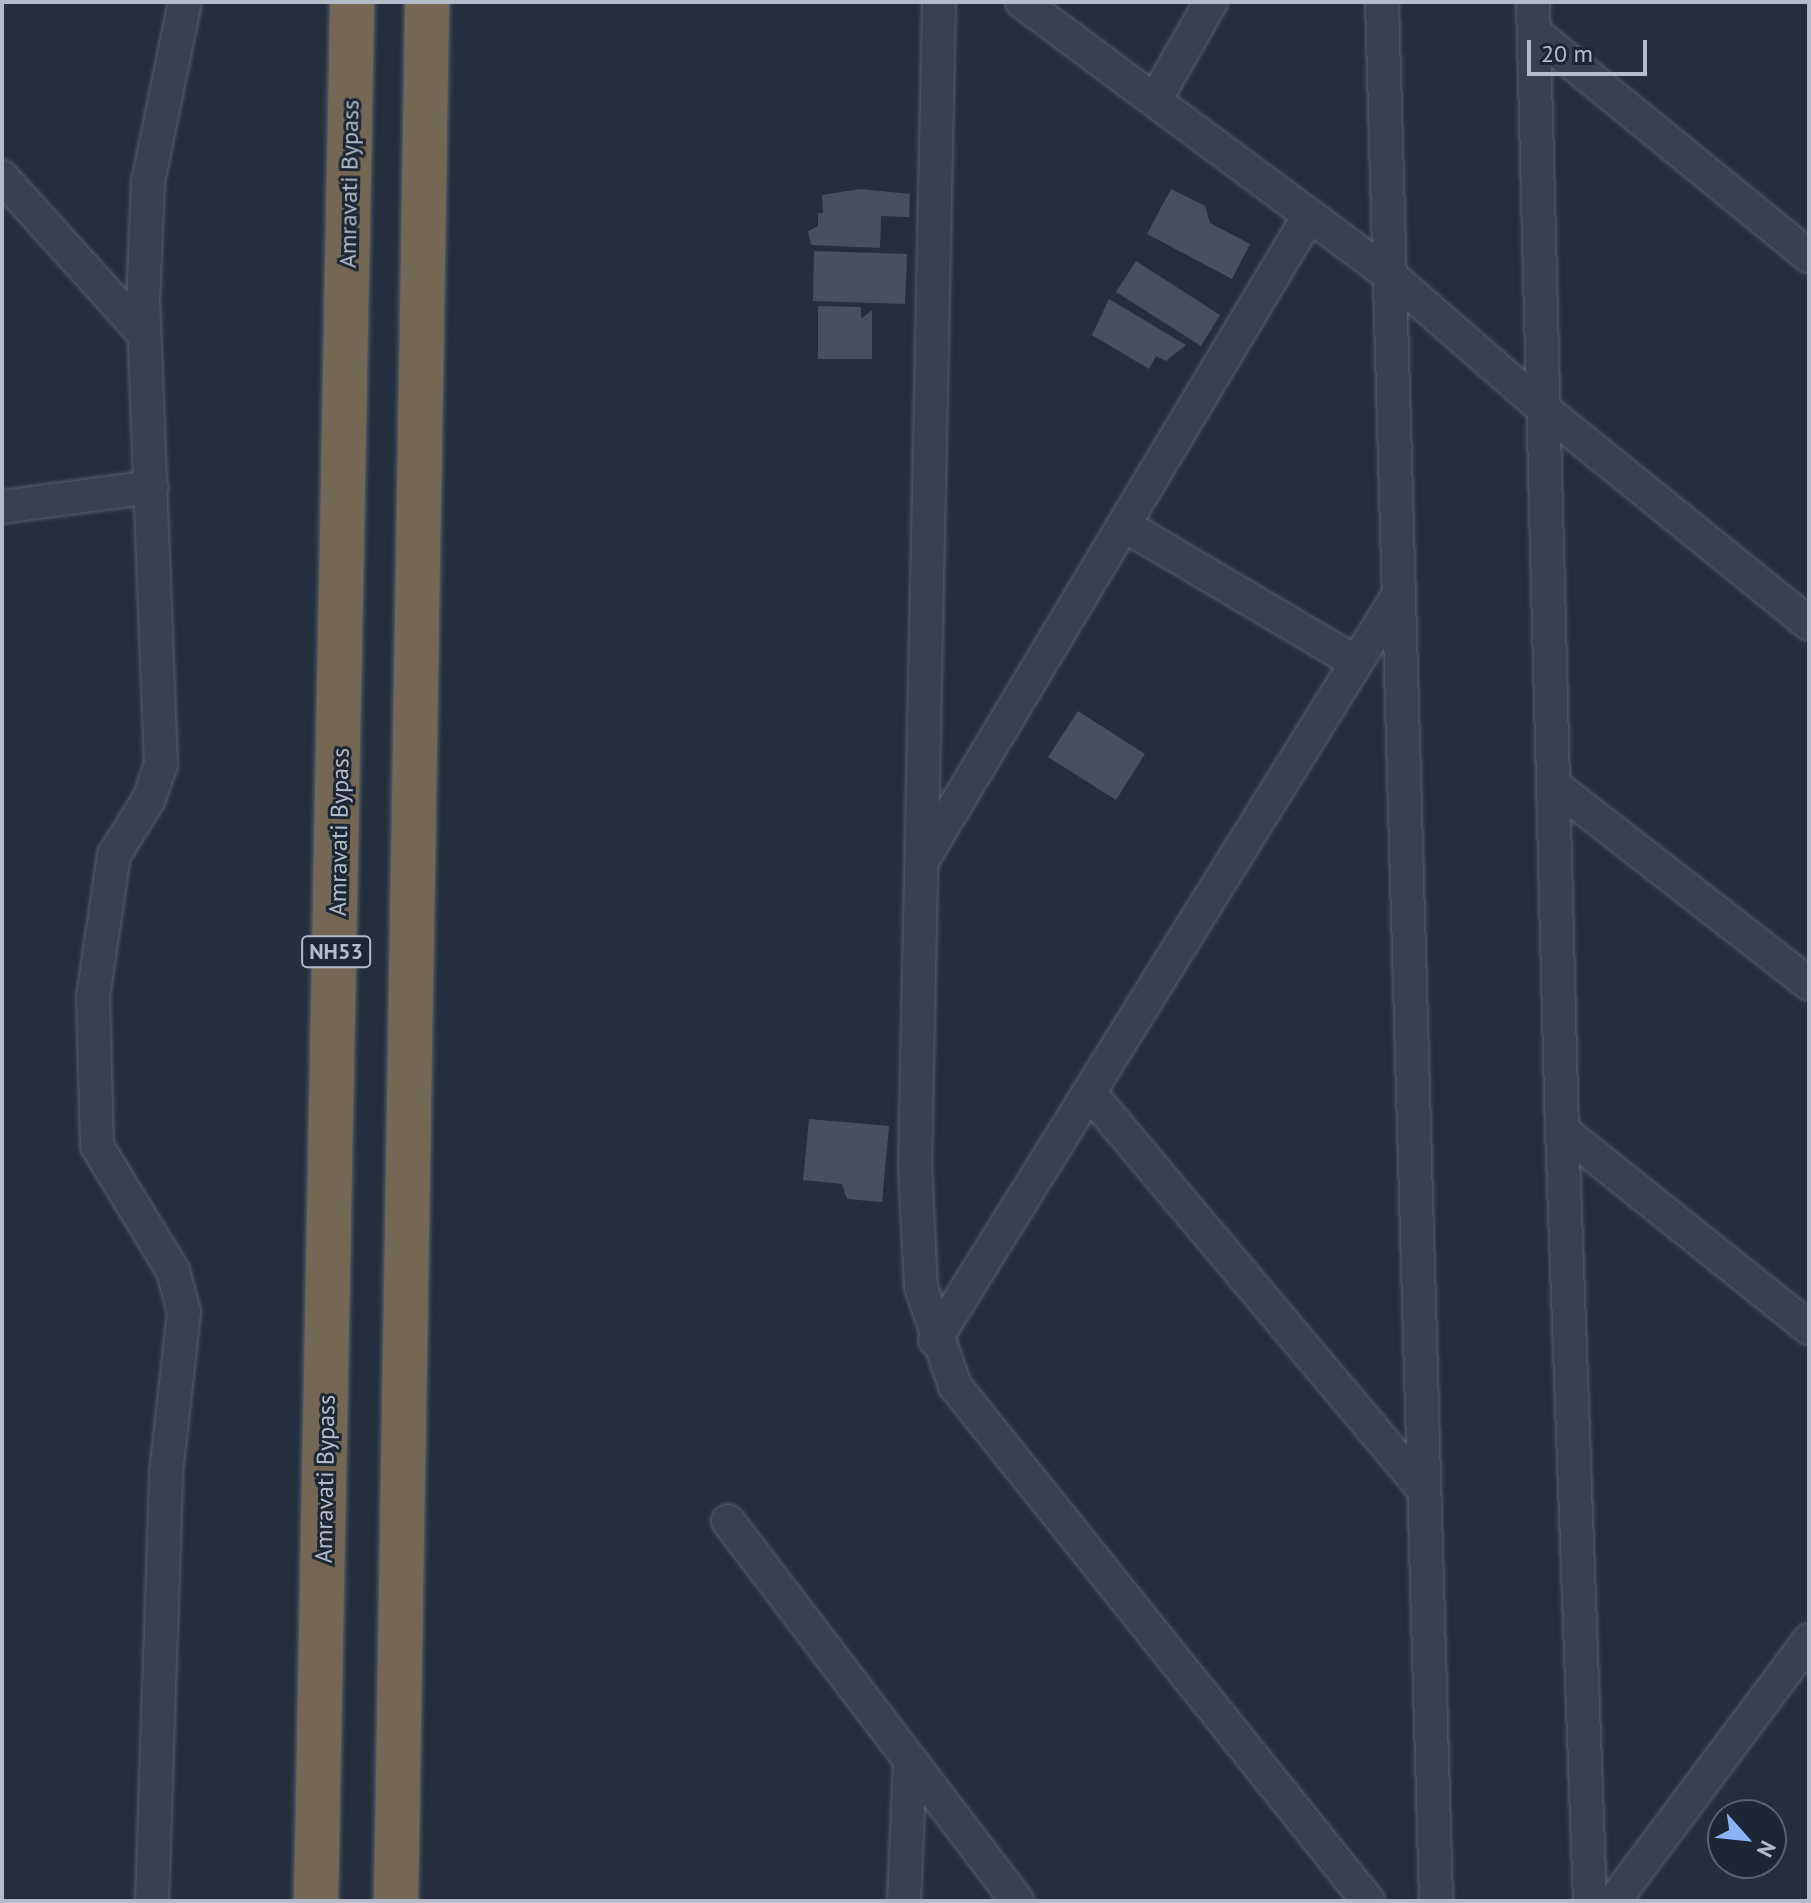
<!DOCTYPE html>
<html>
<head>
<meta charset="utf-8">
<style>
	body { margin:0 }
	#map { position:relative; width:1811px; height:1903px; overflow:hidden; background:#242f3e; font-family:"PT Sans",sans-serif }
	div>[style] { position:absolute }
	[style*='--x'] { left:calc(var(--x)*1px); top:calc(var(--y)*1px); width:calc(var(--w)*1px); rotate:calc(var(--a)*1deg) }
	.building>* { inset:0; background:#455162 }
	.roads { filter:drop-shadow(0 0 2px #565f6c) drop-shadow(0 0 2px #565f6c) }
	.street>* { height:32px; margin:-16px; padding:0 16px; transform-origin:16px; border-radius:16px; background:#38414e }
	.highway>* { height:44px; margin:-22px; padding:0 22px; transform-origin:22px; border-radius:22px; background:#746855 }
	span { translate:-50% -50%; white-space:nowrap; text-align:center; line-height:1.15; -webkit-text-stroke:6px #1d2633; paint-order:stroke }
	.shield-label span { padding:2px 6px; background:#1d2633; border:2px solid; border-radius:6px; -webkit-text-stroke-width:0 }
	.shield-label { font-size:22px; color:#b4bcc9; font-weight:700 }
	.street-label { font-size:24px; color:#b4bcc9 }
	.frame { position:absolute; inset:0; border:4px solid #b4bcc9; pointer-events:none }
	.north { position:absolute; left:1707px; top:1799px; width:80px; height:80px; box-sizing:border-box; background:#1d2633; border:2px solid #59626f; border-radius:50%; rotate:117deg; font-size:22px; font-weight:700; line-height:32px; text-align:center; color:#b4bcc9 }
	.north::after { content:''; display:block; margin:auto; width:28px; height:36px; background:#8ab4f8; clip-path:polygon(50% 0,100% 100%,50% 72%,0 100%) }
	.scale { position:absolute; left:1527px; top:40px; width:120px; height:36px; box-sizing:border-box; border:4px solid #b4bcc9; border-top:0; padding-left:10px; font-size:24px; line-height:28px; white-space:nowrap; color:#b4bcc9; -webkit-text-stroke:6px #1d2633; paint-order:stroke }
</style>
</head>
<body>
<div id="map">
	<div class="building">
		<div style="clip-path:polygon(860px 189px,910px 194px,909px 217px,881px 216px,880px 248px,811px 245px,808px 231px,818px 226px,818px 213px,823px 213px,822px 195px)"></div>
		<div style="clip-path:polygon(1171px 189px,1205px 206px,1210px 223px,1250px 244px,1232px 279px,1147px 234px)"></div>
		<div style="clip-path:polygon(814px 251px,907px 254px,905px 304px,813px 301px)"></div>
		<div style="clip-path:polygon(1136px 261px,1220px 315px,1201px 346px,1116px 292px)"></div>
		<div style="clip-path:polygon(1109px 299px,1186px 345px,1166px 361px,1156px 356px,1149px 369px,1092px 335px)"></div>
		<div style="clip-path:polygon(818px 306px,861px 307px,861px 319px,872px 310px,872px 359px,818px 359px)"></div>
		<div style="clip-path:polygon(1078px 711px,1145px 754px,1116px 800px,1048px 757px)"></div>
		<div style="clip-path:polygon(809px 1119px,889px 1126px,882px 1202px,847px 1199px,842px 1184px,803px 1180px)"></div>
	</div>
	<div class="roads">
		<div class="street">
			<div style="--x:939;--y:2;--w:1163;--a:91.18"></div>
			<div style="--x:915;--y:1165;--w:122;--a:87.2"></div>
			<div style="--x:921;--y:1287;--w:105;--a:71"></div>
			<div style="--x:955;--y:1386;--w:660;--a:51.27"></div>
			<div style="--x:1022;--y:2;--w:458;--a:36.6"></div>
			<div style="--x:1390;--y:275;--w:206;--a:41.1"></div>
			<div style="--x:1545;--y:410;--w:340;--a:39"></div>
			<div style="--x:1382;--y:2;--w:1900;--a:88.37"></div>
			<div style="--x:1533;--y:2;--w:1128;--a:88.53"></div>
			<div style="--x:1562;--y:1130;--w:772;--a:87.92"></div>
			<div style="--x:1534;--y:32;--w:355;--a:39.2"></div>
			<div style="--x:1155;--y:100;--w:113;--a:-60.3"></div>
			<div style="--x:2;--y:177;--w:212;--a:47.9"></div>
			<div style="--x:2;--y:507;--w:151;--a:-7.6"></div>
			<div style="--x:1124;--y:525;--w:269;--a:30.6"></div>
			<div style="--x:1555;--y:786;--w:322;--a:37.9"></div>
			<div style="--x:922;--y:861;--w:752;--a:-59.04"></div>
			<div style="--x:1089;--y:1092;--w:520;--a:49.91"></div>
			<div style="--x:1562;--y:1130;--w:317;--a:38.7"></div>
			<div style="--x:935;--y:1340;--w:879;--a:-58.12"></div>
			<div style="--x:728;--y:1521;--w:477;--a:52.7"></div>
			<div style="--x:152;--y:1901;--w:428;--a:-88.1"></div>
			<div style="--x:166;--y:1473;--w:162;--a:-83.6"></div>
			<div style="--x:184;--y:1312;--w:42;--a:-105"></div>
			<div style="--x:173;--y:1271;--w:146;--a:-121.3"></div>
			<div style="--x:97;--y:1146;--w:149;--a:-91.5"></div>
			<div style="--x:93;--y:997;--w:144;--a:-81.6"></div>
			<div style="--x:114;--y:855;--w:66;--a:-58"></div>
			<div style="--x:149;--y:799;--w:36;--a:-71"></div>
			<div style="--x:161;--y:765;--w:463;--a:-92.2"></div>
			<div style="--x:143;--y:302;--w:120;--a:-87.6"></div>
			<div style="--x:148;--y:182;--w:184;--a:-78.4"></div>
			<div style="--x:904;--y:1901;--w:139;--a:-87.5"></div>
			<div style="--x:1614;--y:1901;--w:326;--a:-53.2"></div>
		</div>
		<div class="highway">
			<div style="--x:316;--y:1901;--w:1899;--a:-88.91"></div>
			<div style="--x:396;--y:1901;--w:1899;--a:-89.06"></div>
		</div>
	</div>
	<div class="shield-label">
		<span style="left:336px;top:952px">NH53</span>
	</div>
	<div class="street-label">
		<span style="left:349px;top:184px;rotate:-89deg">Amravati Bypass</span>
		<span style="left:339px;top:832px;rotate:-89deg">Amravati Bypass</span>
		<span style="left:325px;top:1479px;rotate:-89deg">Amravati Bypass</span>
	</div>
	<div class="frame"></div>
	<div class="north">N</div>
	<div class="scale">20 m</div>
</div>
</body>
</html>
